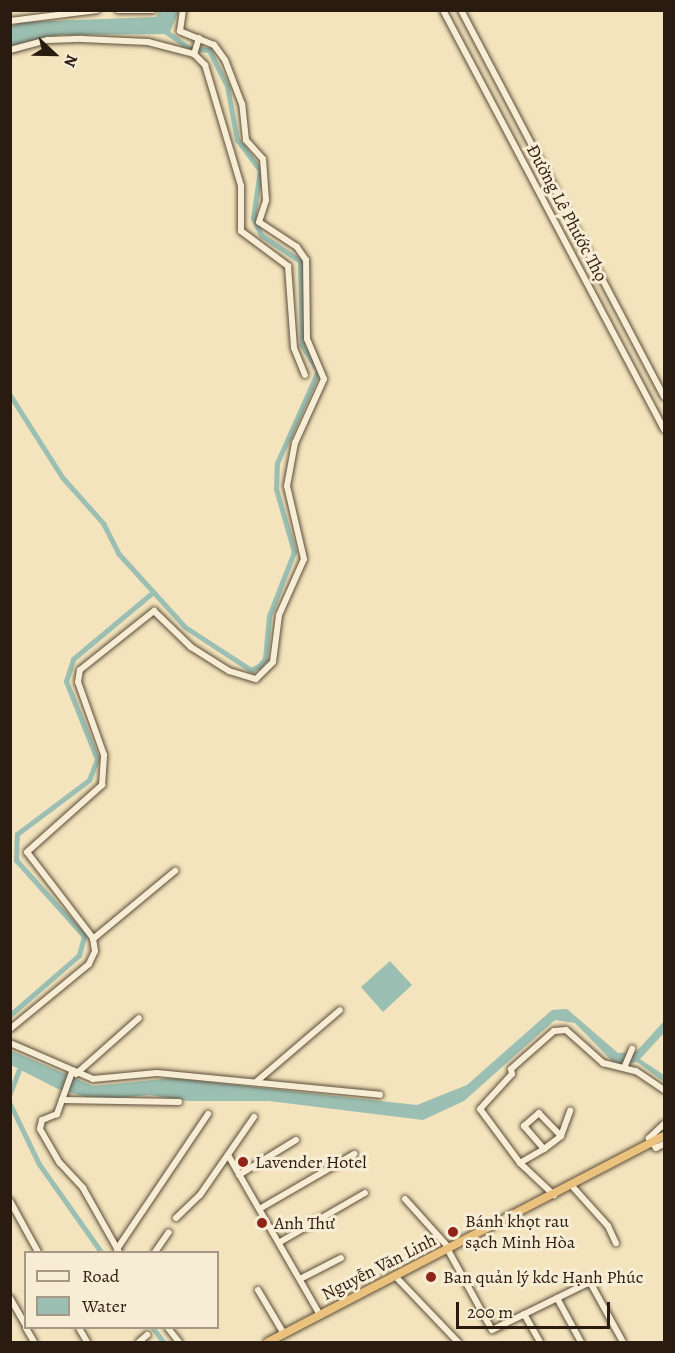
<!DOCTYPE html>
<html>
<head>
<meta charset="utf-8">
<style>
	body { margin:0 }
	#map { position:relative; width:675px; height:1353px; overflow:hidden; background:#f3e4bd; font-family:Alegreya,serif }
	div>[style] { position:absolute }
	[style*='--x'] { left:calc(var(--x)*1px); top:calc(var(--y)*1px); width:calc(var(--w)*1px); rotate:calc(var(--a)*1deg) }
	.water>* { inset:0; background:#9bbfb2 }
	.canal>* { height:5px; margin:-2.5px; padding:0 2.5px; transform-origin:2.5px; border-radius:2.5px; background:#9bbfb2 }
	.roads { filter:drop-shadow(0 0 2px #5c4d3a) drop-shadow(0 0 2px #5c4d3a) }
	.minor>* { height:6px; margin:-3px; padding:0 3px; transform-origin:3px; border-radius:3px; background:#f7edd4 }
	.highway>* { height:8px; margin:-4px; padding:0 4px; transform-origin:4px; border-radius:4px; background:#eac27e }
	.dots>* { width:16px; height:16px; translate:-50% -50%; box-sizing:border-box; border:3px solid #f7edd4; border-radius:50% }
	span { translate:-50% -50%; white-space:nowrap; text-align:center; line-height:1.15; -webkit-text-stroke:6px #f7edd4; paint-order:stroke }
	.street-label { font-size:18px; color:#291b0f }
	.poi-label { font-size:18px; color:#291b0f }
	.left { translate:0 -50%; text-align:left }
	.frame { position:absolute; inset:0; border:12px solid #291b0f; pointer-events:none }
	.legend { position:absolute; left:24px; top:1251px; width:195px; height:78px; box-sizing:border-box; background:#f7edd4; border:2px solid #a59985; margin:0; padding:8px 10px; list-style:none; font-size:18px; color:#291b0f }
	.legend li { display:flex; align-items:center; gap:12px; height:30px }
	.legend b { width:30px; border:2px solid #a59985 }
	.north { position:absolute; left:24px; top:24px; width:60px; height:60px; -webkit-text-stroke:4px #f7edd4; paint-order:stroke; rotate:112deg; font-size:16px; font-weight:700; line-height:24px; text-align:center; color:#291b0f }
	.north::after { content:''; display:block; margin:auto; width:21px; height:27px; background:#291b0f; clip-path:polygon(50% 0,100% 100%,50% 72%,0 100%) }
	.scale { position:absolute; left:456px; top:1302px; width:154px; height:27px; box-sizing:border-box; border:3px solid #291b0f; border-top:0; padding-left:8px; font-size:18px; line-height:21px; white-space:nowrap; color:#291b0f; -webkit-text-stroke:4px #f7edd4; paint-order:stroke }
</style>
</head>
<body>
<div id="map">
	<div class="water">
		<div style="clip-path:polygon(159px 11px,179px 11px,169px 34px,59px 35px,11px 46px,11px 26px,23px 22px,156px 17px)"></div>
		<div style="clip-path:polygon(390px 961px,412px 985px,383px 1012px,361px 987px)"></div>
		<div style="clip-path:polygon(567px 1009px,618px 1053px,636px 1052px,664px 1021px,664px 1033px,640px 1059px,664px 1075px,664px 1082px,637px 1062px,616px 1065px,575px 1023px,555px 1020px,464px 1101px,423px 1120px,269px 1101px,187px 1101px,150px 1095px,97px 1100px,58px 1089px,11px 1065px,10px 1050px,93px 1086px,173px 1078px,417px 1105px,467px 1085px,552px 1010px)"></div>
	</div>
	<div class="canal">
		<div style="--x:10;--y:395;--w:97;--a:57.6"></div>
		<div style="--x:62;--y:477;--w:62;--a:48.3"></div>
		<div style="--x:103;--y:523;--w:34;--a:63"></div>
		<div style="--x:118;--y:553;--w:100;--a:47.8"></div>
		<div style="--x:185;--y:627;--w:79;--a:33.1"></div>
		<div style="--x:251;--y:670;--w:9;--a:-27"></div>
		<div style="--x:259;--y:666;--w:9;--a:-49"></div>
		<div style="--x:265;--y:659;--w:43;--a:-84.7"></div>
		<div style="--x:269;--y:616;--w:69;--a:-68.7"></div>
		<div style="--x:294;--y:552;--w:66;--a:-105.9"></div>
		<div style="--x:276;--y:489;--w:26;--a:-88"></div>
		<div style="--x:277;--y:463;--w:101;--a:-66"></div>
		<div style="--x:318;--y:371;--w:31;--a:-122"></div>
		<div style="--x:302;--y:345;--w:84;--a:-91.4"></div>
		<div style="--x:300;--y:261;--w:47;--a:-146.3"></div>
		<div style="--x:261;--y:235;--w:19;--a:-115"></div>
		<div style="--x:253;--y:218;--w:49;--a:-81.7"></div>
		<div style="--x:260;--y:170;--w:38;--a:-127"></div>
		<div style="--x:237;--y:140;--w:55;--a:-100.5"></div>
		<div style="--x:227;--y:86;--w:40;--a:-116.6"></div>
		<div style="--x:209;--y:50;--w:20;--a:-174"></div>
		<div style="--x:189;--y:48;--w:29;--a:-145"></div>
		<div style="--x:10;--y:1015;--w:91;--a:-41"></div>
		<div style="--x:79;--y:955;--w:20;--a:-75"></div>
		<div style="--x:84;--y:936;--w:102;--a:-131.8"></div>
		<div style="--x:16;--y:860;--w:26;--a:-88"></div>
		<div style="--x:17;--y:834;--w:90;--a:-36.9"></div>
		<div style="--x:89;--y:780;--w:22;--a:-69"></div>
		<div style="--x:97;--y:759;--w:84;--a:-111.7"></div>
		<div style="--x:66;--y:681;--w:23;--a:-72"></div>
		<div style="--x:73;--y:659;--w:104;--a:-39.9"></div>
		<div style="--x:10;--y:1093;--w:25;--a:-69"></div>
		<div style="--x:10;--y:1104;--w:67;--a:64.2"></div>
		<div style="--x:39;--y:1164;--w:108;--a:54.8"></div>
		<div style="--x:153;--y:1328;--w:17;--a:54"></div>
	</div>
	<div class="roads">
		<div class="minor">
			<div style="--x:118;--y:10;--w:35;--a:0"></div>
			<div style="--x:443;--y:10;--w:474;--a:62.2"></div>
			<div style="--x:461;--y:10;--w:437;--a:62.3"></div>
			<div style="--x:10;--y:21;--w:88;--a:-7.2"></div>
			<div style="--x:199;--y:38;--w:17;--a:107"></div>
			<div style="--x:194;--y:54;--w:16;--a:45"></div>
			<div style="--x:205;--y:65;--w:126;--a:73.4"></div>
			<div style="--x:241;--y:186;--w:45;--a:90"></div>
			<div style="--x:241;--y:231;--w:59;--a:36.7"></div>
			<div style="--x:288;--y:266;--w:82;--a:85.8"></div>
			<div style="--x:294;--y:348;--w:29;--a:68"></div>
			<div style="--x:10;--y:50;--w:39;--a:-15"></div>
			<div style="--x:48;--y:40;--w:34;--a:-2"></div>
			<div style="--x:82;--y:39;--w:66;--a:2.6"></div>
			<div style="--x:148;--y:42;--w:48;--a:14.6"></div>
			<div style="--x:93;--y:939;--w:107;--a:-39.7"></div>
			<div style="--x:10;--y:1029;--w:102;--a:-39.4"></div>
			<div style="--x:89;--y:964;--w:14;--a:-65"></div>
			<div style="--x:95;--y:951;--w:13;--a:-99"></div>
			<div style="--x:93;--y:938;--w:108;--a:-127.5"></div>
			<div style="--x:27;--y:852;--w:101;--a:-41.8"></div>
			<div style="--x:102;--y:785;--w:30;--a:-86"></div>
			<div style="--x:104;--y:755;--w:77;--a:-109.6"></div>
			<div style="--x:78;--y:682;--w:12;--a:-81"></div>
			<div style="--x:80;--y:670;--w:95;--a:-38.6"></div>
			<div style="--x:154;--y:611;--w:52;--a:44.2"></div>
			<div style="--x:191;--y:647;--w:45;--a:32.3"></div>
			<div style="--x:229;--y:671;--w:28;--a:17"></div>
			<div style="--x:256;--y:679;--w:24;--a:-45"></div>
			<div style="--x:273;--y:662;--w:47;--a:-82.7"></div>
			<div style="--x:279;--y:615;--w:61;--a:-65.9"></div>
			<div style="--x:304;--y:559;--w:75;--a:-103.1"></div>
			<div style="--x:287;--y:486;--w:44;--a:-79.5"></div>
			<div style="--x:295;--y:443;--w:70;--a:-65.6"></div>
			<div style="--x:324;--y:379;--w:43;--a:-113"></div>
			<div style="--x:307;--y:339;--w:79;--a:-90.7"></div>
			<div style="--x:306;--y:260;--w:16;--a:-125"></div>
			<div style="--x:297;--y:247;--w:45;--a:-146.7"></div>
			<div style="--x:259;--y:222;--w:23;--a:-72"></div>
			<div style="--x:266;--y:200;--w:41;--a:-94.2"></div>
			<div style="--x:263;--y:159;--w:25;--a:-132"></div>
			<div style="--x:246;--y:140;--w:36;--a:-96"></div>
			<div style="--x:242;--y:104;--w:47;--a:-111.1"></div>
			<div style="--x:225;--y:60;--w:19;--a:-126"></div>
			<div style="--x:214;--y:45;--w:37;--a:-158"></div>
			<div style="--x:180;--y:31;--w:21;--a:-82"></div>
			<div style="--x:10;--y:1043;--w:90;--a:23.4"></div>
			<div style="--x:93;--y:1079;--w:64;--a:-5.4"></div>
			<div style="--x:157;--y:1073;--w:224;--a:5.6"></div>
			<div style="--x:624;--y:1068;--w:21;--a:-67"></div>
			<div style="--x:72;--y:1072;--w:45;--a:109.7"></div>
			<div style="--x:57;--y:1114;--w:16;--a:158"></div>
			<div style="--x:42;--y:1120;--w:9;--a:103"></div>
			<div style="--x:40;--y:1129;--w:39;--a:60"></div>
			<div style="--x:60;--y:1163;--w:34;--a:47"></div>
			<div style="--x:83;--y:1188;--w:73;--a:60.6"></div>
			<div style="--x:76;--y:1074;--w:84;--a:-41.6"></div>
			<div style="--x:257;--y:1081;--w:109;--a:-40.5"></div>
			<div style="--x:62;--y:1100;--w:117;--a:1"></div>
			<div style="--x:664;--y:1124;--w:21;--a:137"></div>
			<div style="--x:649;--y:1138;--w:12;--a:55"></div>
			<div style="--x:656;--y:1148;--w:9;--a:-27"></div>
			<div style="--x:561;--y:1136;--w:27;--a:-70"></div>
			<div style="--x:544;--y:1149;--w:21;--a:-37"></div>
			<div style="--x:561;--y:1136;--w:32;--a:-134"></div>
			<div style="--x:539;--y:1113;--w:20;--a:139"></div>
			<div style="--x:524;--y:1126;--w:30;--a:49"></div>
			<div style="--x:544;--y:1149;--w:28;--a:150"></div>
			<div style="--x:520;--y:1163;--w:47;--a:43.3"></div>
			<div style="--x:228;--y:1155;--w:185;--a:60.1"></div>
			<div style="--x:520;--y:1163;--w:67;--a:-126.5"></div>
			<div style="--x:480;--y:1109;--w:47;--a:-47.6"></div>
			<div style="--x:512;--y:1074;--w:5;--a:-101"></div>
			<div style="--x:511;--y:1069;--w:57;--a:-41.5"></div>
			<div style="--x:554;--y:1031;--w:12;--a:-5"></div>
			<div style="--x:566;--y:1030;--w:50;--a:41.7"></div>
			<div style="--x:603;--y:1063;--w:34;--a:14"></div>
			<div style="--x:636;--y:1071;--w:34;--a:34"></div>
			<div style="--x:239;--y:1175;--w:67;--a:-31.6"></div>
			<div style="--x:572;--y:1186;--w:54;--a:48"></div>
			<div style="--x:608;--y:1226;--w:19;--a:65"></div>
			<div style="--x:405;--y:1199;--w:67;--a:48"></div>
			<div style="--x:10;--y:1201;--w:58;--a:61.2"></div>
			<div style="--x:261;--y:1208;--w:108;--a:-30.1"></div>
			<div style="--x:176;--y:1218;--w:33;--a:-44"></div>
			<div style="--x:200;--y:1195;--w:95;--a:-55.3"></div>
			<div style="--x:280;--y:1242;--w:98;--a:-30"></div>
			<div style="--x:117;--y:1249;--w:163;--a:-56"></div>
			<div style="--x:448;--y:1250;--w:91;--a:61.2"></div>
			<div style="--x:492;--y:1330;--w:109;--a:-26.1"></div>
			<div style="--x:590;--y:1282;--w:68;--a:61.2"></div>
			<div style="--x:155;--y:1252;--w:24;--a:-55"></div>
			<div style="--x:396;--y:1277;--w:90;--a:46.4"></div>
			<div style="--x:300;--y:1279;--w:46;--a:-27.1"></div>
			<div style="--x:258;--y:1290;--w:51;--a:59.4"></div>
			<div style="--x:10;--y:1298;--w:32;--a:60"></div>
			<div style="--x:557;--y:1298;--w:50;--a:61.4"></div>
			<div style="--x:524;--y:1314;--w:32;--a:60"></div>
			<div style="--x:26;--y:1328;--w:16;--a:60"></div>
			<div style="--x:79;--y:1328;--w:16;--a:60"></div>
			<div style="--x:168;--y:1328;--w:18;--a:52"></div>
			<div style="--x:139;--y:1342;--w:11;--a:-41"></div>
		</div>
		<div class="highway">
			<div style="--x:268;--y:1342;--w:446;--a:-27.5"></div>
		</div>
	</div>
	<div class="dots">
		<div style="left:243px;top:1162px;background:#8f2418"></div>
		<div style="left:262px;top:1223px;background:#8f2418"></div>
		<div style="left:453px;top:1232px;background:#8f2418"></div>
		<div style="left:431px;top:1277px;background:#8f2418"></div>
	</div>
	<div class="street-label">
		<span style="left:567px;top:213px;rotate:62deg">Đường Lê Phước Thọ</span>
		<span style="left:379px;top:1267px;rotate:-27deg">Nguyễn Văn Linh</span>
	</div>
	<div class="poi-label">
		<span class="left" style="left:255px;top:1162px">Lavender Hotel</span>
		<span class="left" style="left:465px;top:1232px">Bánh khọt rau<br>sạch Minh Hòa</span>
		<span class="left" style="left:274px;top:1223px">Anh Thư</span>
		<span class="left" style="left:443px;top:1277px">Ban quản lý kdc Hạnh Phúc</span>
	</div>
	<div class="frame"></div>
	<ul class="legend">
	<li><b style="height:8px;background:#f7edd4"></b>Road</li>
	<li><b style="height:16px;background:#9bbfb2"></b>Water</li>
	</ul>
	<div class="north">N</div>
	<div class="scale">200 m</div>
</div>
</body>
</html>
